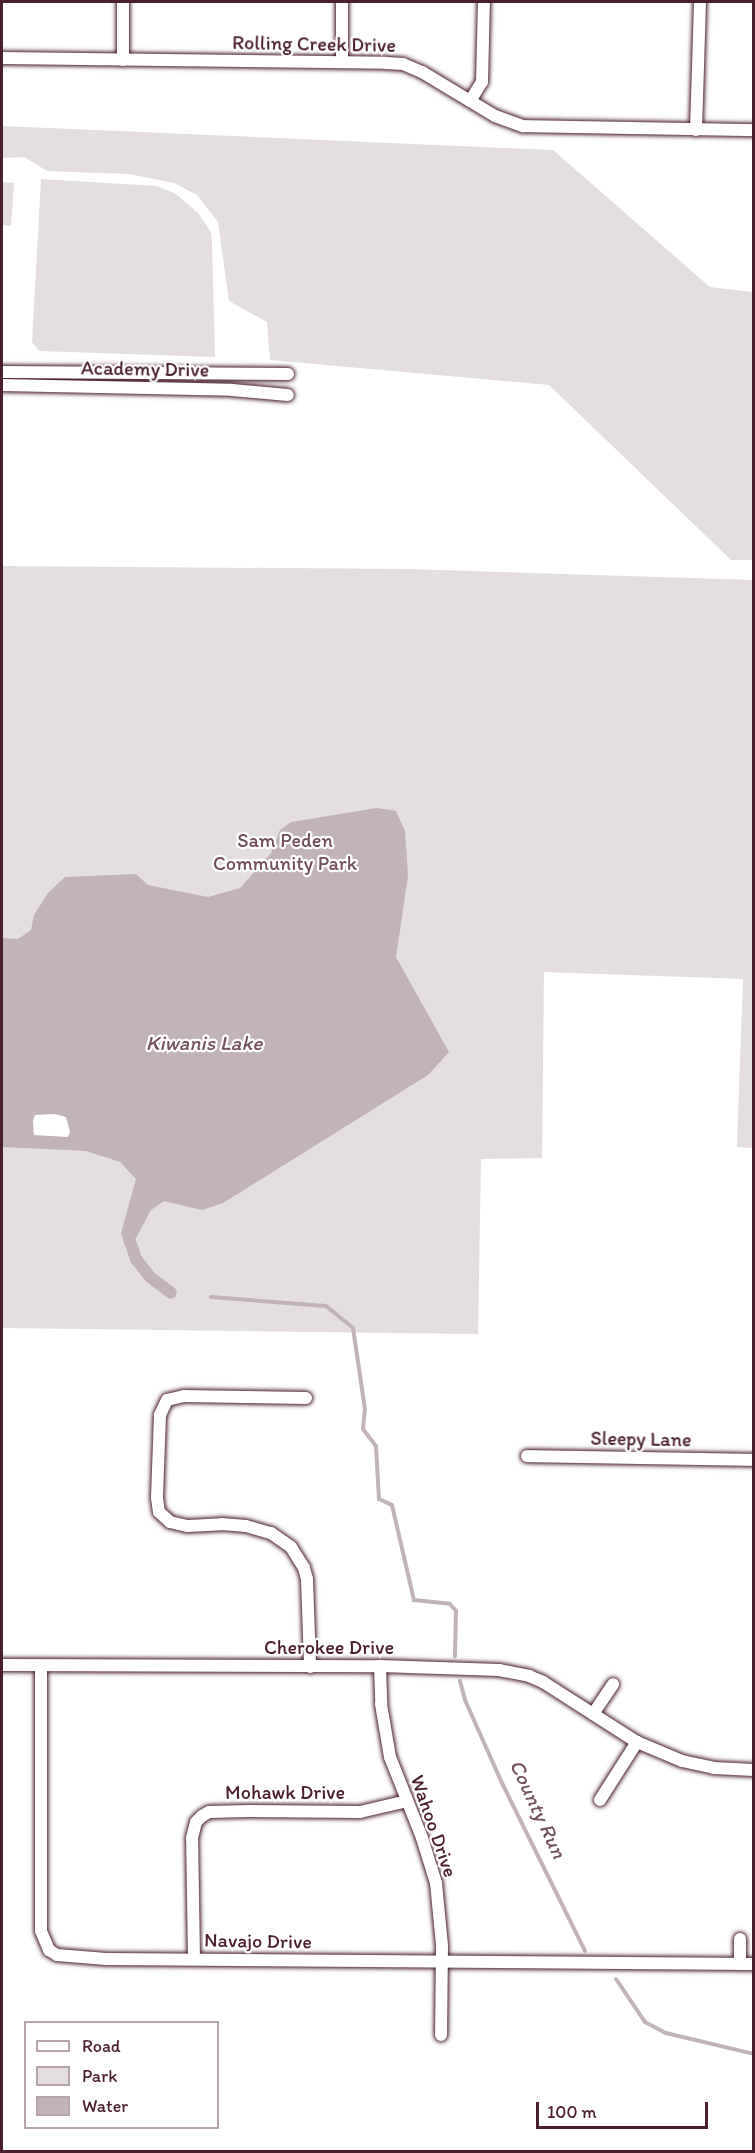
<!DOCTYPE html>
<html>
<head>
<meta charset="utf-8">
<style>
	body { margin:0 }
	#map { position:relative; width:755px; height:2153px; overflow:hidden; background:#fff; font-family:Itim,sans-serif }
	div>[style] { position:absolute }
	[style*='--x'] { left:calc(var(--x)*1px); top:calc(var(--y)*1px); width:calc(var(--w)*1px); rotate:calc(var(--a)*1deg) }
	.green>* { inset:0; background:#e5dee0 }
	.water>* { inset:0; background:#c1b3b6 }
	.pier>* { inset:0; background:#fff }
	.stream>* { height:4px; margin:-2px; padding:0 2px; transform-origin:2px; border-radius:2px; background:#c1b3b6 }
	.canal>* { height:12px; margin:-6px; padding:0 6px; transform-origin:6px; border-radius:6px; background:#c1b3b6 }
	.roads { filter:drop-shadow(0 0 2px #4a1f2b) drop-shadow(0 0 2px #4a1f2b) }
	.minor>* { height:12px; margin:-6px; padding:0 6px; transform-origin:6px; border-radius:6px; background:#fff }
	span { translate:-50% -50%; white-space:nowrap; text-align:center; line-height:1.15; -webkit-text-stroke:4.5px #fff; paint-order:stroke }
	.street-label { font-size:20px; color:#4a1f2b }
	.park-label { font-size:20px; color:#714f58 }
	.water-label { font-size:21px; color:#74535c; font-style:italic }
	.frame { position:absolute; inset:0; border:3px solid #4a1f2b; pointer-events:none }
	.legend { position:absolute; left:24px; top:2021px; width:195px; height:108px; box-sizing:border-box; background:#fff; border:2px solid #b7a5aa; margin:0; padding:8px 10px; list-style:none; font-size:18px; color:#4a1f2b }
	.legend li { display:flex; align-items:center; gap:12px; height:30px }
	.legend b { width:30px; border:2px solid #b7a5aa }
	.scale { position:absolute; left:536px; top:2102px; width:172px; height:27px; box-sizing:border-box; border:3px solid #4a1f2b; border-top:0; padding-left:8px; font-size:18px; line-height:21px; white-space:nowrap; color:#4a1f2b; -webkit-text-stroke:4px #fff; paint-order:stroke }
</style>
</head>
<body>
<div id="map">
	<div class="green">
		<div style="clip-path:polygon(2px 126px,553px 150px,710px 287px,753px 292px,753px 560px,731px 560px,549px 385px,270px 360px,267px 322px,229px 301px,218px 222px,197px 195px,174px 183px,129px 174px,47px 171px,24px 157px,2px 158px)"></div>
		<div style="clip-path:polygon(41px 179px,157px 186px,176px 194px,198px 213px,211px 232px,212px 243px,215px 357px,39px 351px,32px 342px)"></div>
		<div style="clip-path:polygon(2px 182px,14px 183px,11px 226px,2px 225px)"></div>
		<div style="clip-path:polygon(2px 566px,407px 569px,753px 580px,753px 1148px,737px 1147px,743px 979px,544px 972px,542px 1158px,481px 1159px,478px 1334px,2px 1328px)"></div>
	</div>
	<div class="water">
		<div style="clip-path:polygon(377px 808px,396px 811px,405px 831px,408px 876px,396px 957px,449px 1052px,428px 1075px,223px 1203px,202px 1210px,164px 1201px,151px 1210px,135px 1240px,125px 1247px,121px 1233px,136px 1179px,120px 1162px,86px 1151px,2px 1147px,2px 938px,18px 939px,31px 930px,34px 915px,48px 893px,65px 877px,136px 874px,148px 885px,208px 897px,240px 888px,271px 853px,280px 830px,291px 822px)"></div>
	</div>
	<div class="pier">
		<div style="clip-path:polygon(55px 1114px,66px 1117px,70px 1132px,68px 1137px,34px 1135px,33px 1121px,35px 1115px)"></div>
	</div>
	<div class="stream">
		<div style="--x:211;--y:1297;--w:115;--a:4.5"></div>
		<div style="--x:326;--y:1306;--w:35;--a:39"></div>
		<div style="--x:353;--y:1328;--w:82;--a:81.6"></div>
		<div style="--x:365;--y:1409;--w:20;--a:96"></div>
		<div style="--x:363;--y:1429;--w:21;--a:53"></div>
		<div style="--x:376;--y:1446;--w:53;--a:86.8"></div>
		<div style="--x:379;--y:1499;--w:14;--a:25"></div>
		<div style="--x:392;--y:1505;--w:98;--a:77"></div>
		<div style="--x:414;--y:1600;--w:36;--a:6"></div>
		<div style="--x:450;--y:1604;--w:9;--a:49"></div>
		<div style="--x:456;--y:1611;--w:45;--a:91.3"></div>
		<div style="--x:460;--y:1681;--w:20;--a:75"></div>
		<div style="--x:465;--y:1700;--w:91;--a:66"></div>
		<div style="--x:502;--y:1783;--w:187;--a:63.7"></div>
		<div style="--x:616;--y:1979;--w:52;--a:56"></div>
		<div style="--x:645;--y:2022;--w:24;--a:28"></div>
		<div style="--x:666;--y:2033;--w:90;--a:13.4"></div>
	</div>
	<div class="canal">
		<div style="--x:131;--y:1244;--w:16;--a:72"></div>
		<div style="--x:136;--y:1259;--w:23;--a:52"></div>
		<div style="--x:150;--y:1277;--w:26;--a:37"></div>
	</div>
	<div class="roads">
		<div class="minor">
			<div style="--x:123;--y:2;--w:58;--a:90"></div>
			<div style="--x:2;--y:58;--w:384;--a:0.7"></div>
			<div style="--x:386;--y:63;--w:17;--a:3"></div>
			<div style="--x:403;--y:64;--w:21;--a:23"></div>
			<div style="--x:422;--y:72;--w:85;--a:31.1"></div>
			<div style="--x:495;--y:116;--w:30;--a:20"></div>
			<div style="--x:523;--y:126;--w:231;--a:1"></div>
			<div style="--x:342;--y:62;--w:60;--a:-90"></div>
			<div style="--x:470;--y:101;--w:22;--a:-58"></div>
			<div style="--x:482;--y:82;--w:80;--a:-88.6"></div>
			<div style="--x:696;--y:130;--w:128;--a:-88.2"></div>
			<div style="--x:2;--y:372;--w:286;--a:0.4"></div>
			<div style="--x:2;--y:385;--w:230;--a:1.2"></div>
			<div style="--x:232;--y:390;--w:56;--a:5.1"></div>
			<div style="--x:306;--y:1398;--w:122;--a:-179.1"></div>
			<div style="--x:184;--y:1396;--w:17;--a:167"></div>
			<div style="--x:167;--y:1400;--w:17;--a:115"></div>
			<div style="--x:160;--y:1415;--w:83;--a:92.1"></div>
			<div style="--x:157;--y:1498;--w:14;--a:82"></div>
			<div style="--x:159;--y:1512;--w:15;--a:42"></div>
			<div style="--x:170;--y:1522;--w:18;--a:13"></div>
			<div style="--x:188;--y:1526;--w:34;--a:-3"></div>
			<div style="--x:222;--y:1524;--w:24;--a:5"></div>
			<div style="--x:246;--y:1526;--w:26;--a:16"></div>
			<div style="--x:271;--y:1533;--w:24;--a:35"></div>
			<div style="--x:291;--y:1547;--w:25;--a:58"></div>
			<div style="--x:304;--y:1568;--w:11;--a:75"></div>
			<div style="--x:307;--y:1579;--w:88;--a:88"></div>
			<div style="--x:527;--y:1456;--w:227;--a:1"></div>
			<div style="--x:2;--y:1665;--w:378;--a:0.2"></div>
			<div style="--x:380;--y:1666;--w:119;--a:1.9"></div>
			<div style="--x:499;--y:1670;--w:31;--a:11"></div>
			<div style="--x:529;--y:1676;--w:15;--a:23"></div>
			<div style="--x:543;--y:1682;--w:112;--a:32.6"></div>
			<div style="--x:637;--y:1742;--w:49;--a:22.9"></div>
			<div style="--x:682;--y:1761;--w:33;--a:12"></div>
			<div style="--x:714;--y:1768;--w:40;--a:2.9"></div>
			<div style="--x:41;--y:1666;--w:265;--a:90"></div>
			<div style="--x:41;--y:1931;--w:21;--a:67"></div>
			<div style="--x:49;--y:1950;--w:9;--a:32"></div>
			<div style="--x:57;--y:1955;--w:49;--a:4.7"></div>
			<div style="--x:106;--y:1959;--w:648;--a:0.44"></div>
			<div style="--x:380;--y:1666;--w:38;--a:88"></div>
			<div style="--x:381;--y:1704;--w:54;--a:80.4"></div>
			<div style="--x:390;--y:1757;--w:87;--a:68.4"></div>
			<div style="--x:422;--y:1838;--w:47;--a:72.7"></div>
			<div style="--x:436;--y:1883;--w:62;--a:84.5"></div>
			<div style="--x:442;--y:1945;--w:90;--a:90.6"></div>
			<div style="--x:593;--y:1714;--w:36;--a:-56"></div>
			<div style="--x:600;--y:1800;--w:69;--a:-57.5"></div>
			<div style="--x:194;--y:1959;--w:121;--a:-90.9"></div>
			<div style="--x:192;--y:1838;--w:16;--a:-76"></div>
			<div style="--x:196;--y:1822;--w:8;--a:-45"></div>
			<div style="--x:202;--y:1816;--w:8;--a:-30"></div>
			<div style="--x:209;--y:1812;--w:40;--a:-1.4"></div>
			<div style="--x:249;--y:1811;--w:111;--a:0.5"></div>
			<div style="--x:360;--y:1812;--w:48;--a:-13.2"></div>
			<div style="--x:740;--y:1964;--w:25;--a:-90"></div>
		</div>
	</div>
	<div class="street-label">
		<span style="left:314px;top:44px;rotate:1deg">Rolling Creek Drive</span>
		<span style="left:145px;top:369px;rotate:1deg">Academy Drive</span>
		<span style="left:641px;top:1439px;rotate:1deg">Sleepy Lane</span>
		<span style="left:329px;top:1647px">Cherokee Drive</span>
		<span style="left:285px;top:1792px">Mohawk Drive</span>
		<span style="left:434px;top:1826px;rotate:71deg">Wahoo Drive</span>
		<span style="left:258px;top:1941px;rotate:1deg">Navajo Drive</span>
	</div>
	<div class="park-label">
		<span style="left:285px;top:852px">Sam Peden<br>Community Park</span>
	</div>
	<div class="water-label">
		<span style="left:204px;top:1043px">Kiwanis Lake</span>
		<span style="left:538px;top:1809px;rotate:65deg">County Run</span>
	</div>
	<div class="frame"></div>
	<ul class="legend">
	<li><b style="height:8px;background:#fff"></b>Road</li>
	<li><b style="height:16px;background:#e5dee0"></b>Park</li>
	<li><b style="height:16px;background:#c1b3b6"></b>Water</li>
	</ul>
	<div class="scale">100 m</div>
</div>
</body>
</html>
